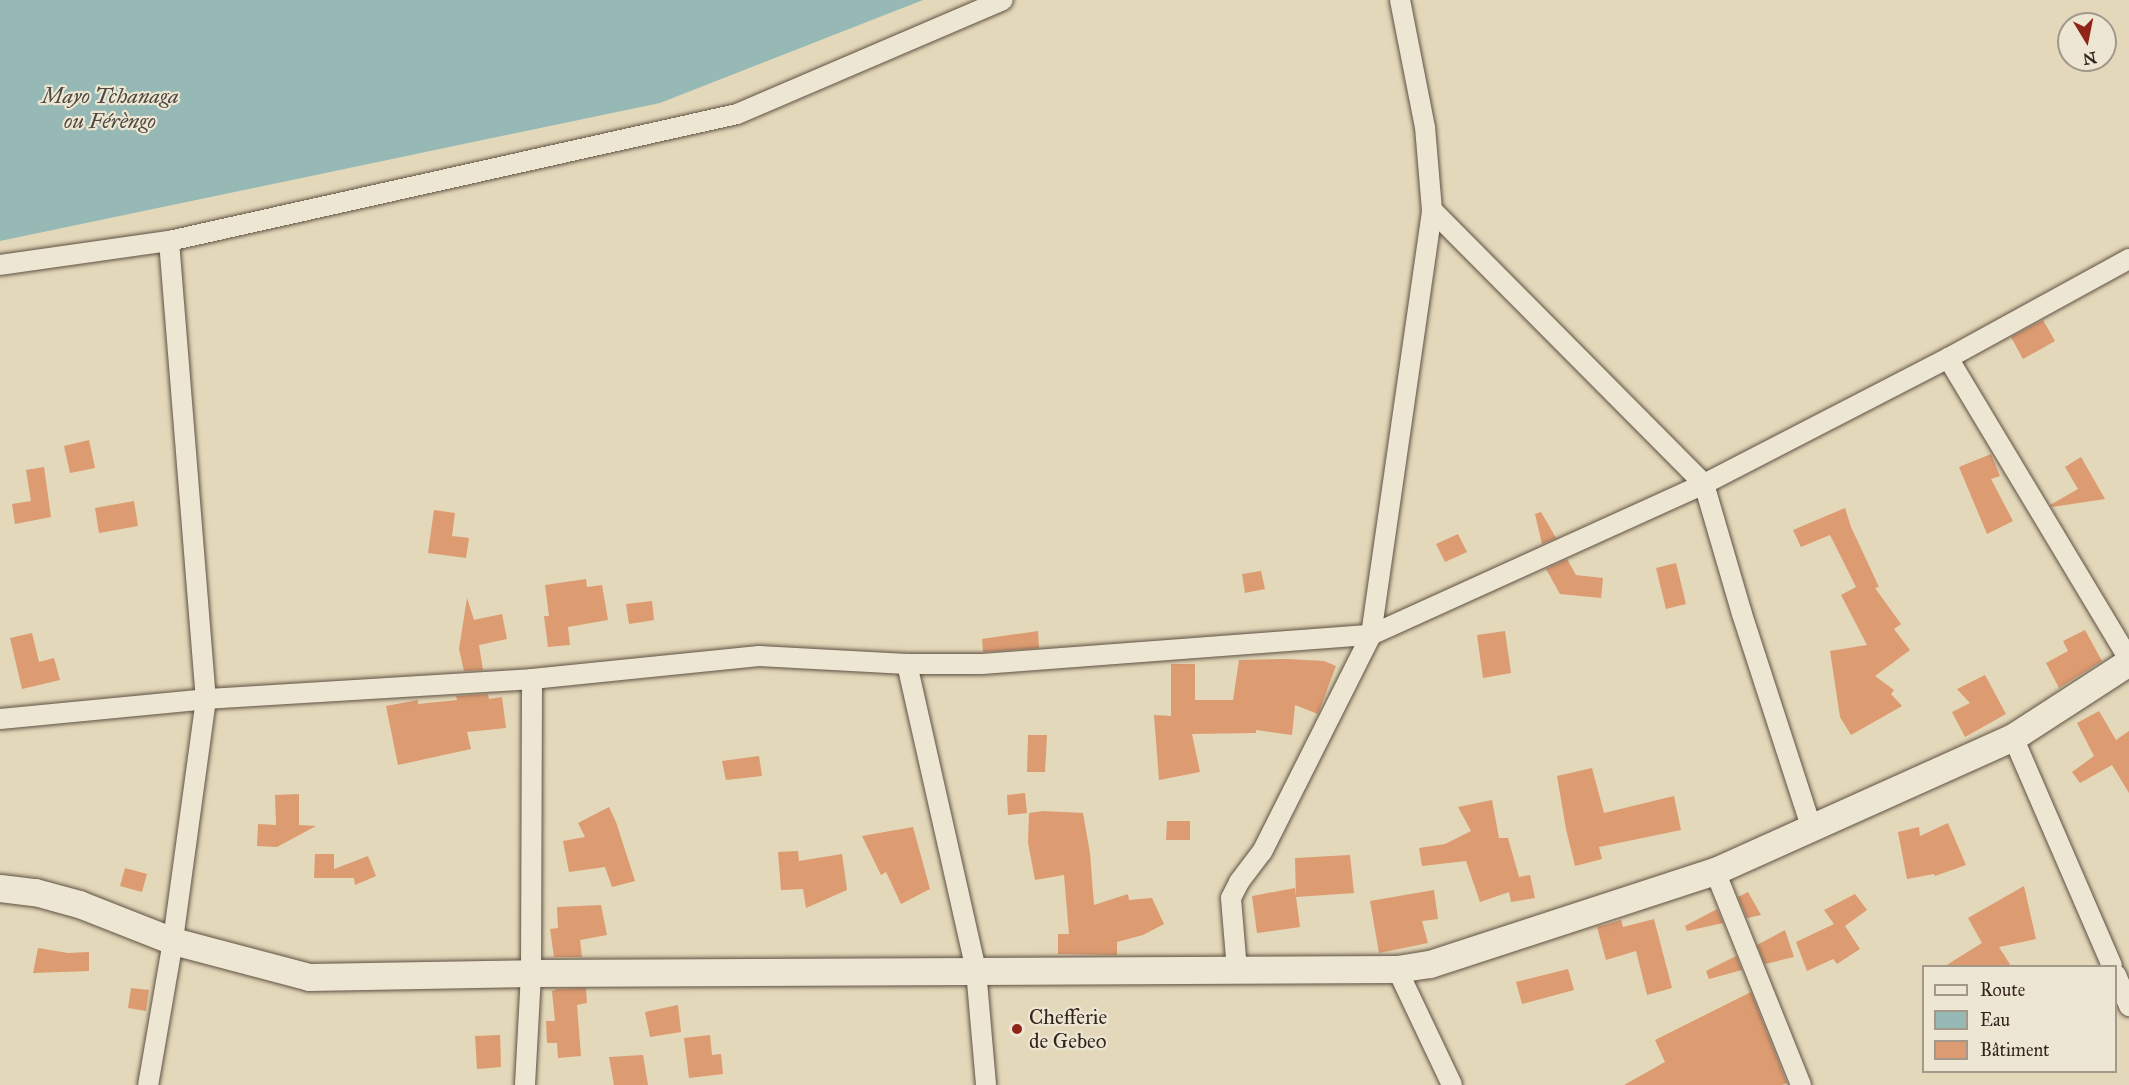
<!DOCTYPE html>
<html>
<head>
<meta charset="utf-8">
<style>
	body { margin:0 }
	#map { position:relative; width:2129px; height:1085px; overflow:hidden; background:#e3d8b9; font-family:"IM FELL Great Primer",serif }
	div>[style] { position:absolute }
	[style*='--x'] { left:calc(var(--x)*1px); top:calc(var(--y)*1px); width:calc(var(--w)*1px); rotate:calc(var(--a)*1deg) }
	.water>* { inset:0; background:#96b9b5 }
	.building>* { inset:0; background:#dc9b71 }
	.roads { filter:drop-shadow(0 0 2px #605144) drop-shadow(0 0 2px #605144) }
	.street>* { height:20px; margin:-10px; padding:0 10px; transform-origin:10px; border-radius:10px; background:#ede6d2 }
	.secondary>* { height:27px; margin:-13.5px; padding:0 13.5px; transform-origin:13.5px; border-radius:13.5px; background:#ede6d2 }
	.dots>* { width:16px; height:16px; translate:-50% -50%; box-sizing:border-box; border:3px solid #ede6d2; border-radius:50% }
	span { translate:-50% -50%; white-space:nowrap; text-align:center; line-height:1.15; -webkit-text-stroke:4.5px #ede6d2; paint-order:stroke }
	.poi-label { font-size:21px; color:#35241d }
	.left { translate:0 -50%; text-align:left }
	.water-label { font-size:22px; color:#4d4943; font-style:italic }
	.legend { position:absolute; left:1922px; top:965px; width:195px; height:108px; box-sizing:border-box; background:#ede6d2; border:2px solid #a3988a; margin:0; padding:8px 10px; list-style:none; font-size:18px; color:#35241d }
	.legend li { display:flex; align-items:center; gap:12px; height:30px }
	.legend b { width:30px; border:2px solid #a3988a }
	.north { position:absolute; left:2057px; top:12px; width:60px; height:60px; box-sizing:border-box; background:#ede6d2; border:2px solid #a3988a; border-radius:50%; rotate:170deg; font-size:16px; font-weight:700; line-height:24px; text-align:center; color:#35241d }
	.north::after { content:''; display:block; margin:auto; width:21px; height:27px; background:#8f2418; clip-path:polygon(50% 0,100% 100%,50% 72%,0 100%) }
</style>
</head>
<body>
<div id="map">
	<div class="water">
		<div style="clip-path:polygon(0 0,923px 0,660px 103px,0 241px)"></div>
	</div>
	<div class="building">
		<div style="clip-path:polygon(2043px 320px,2055px 341px,2023px 359px,2011px 337px)"></div>
		<div style="clip-path:polygon(89px 440px,95px 468px,70px 473px,64px 446px)"></div>
		<div style="clip-path:polygon(1991px 454px,2000px 476px,1991px 479px,2013px 521px,1987px 534px,1959px 467px)"></div>
		<div style="clip-path:polygon(2081px 457px,2105px 499px,2052px 507px,2050px 505px,2078px 489px,2065px 467px)"></div>
		<div style="clip-path:polygon(44px 467px,51px 517px,15px 524px,12px 504px,31px 501px,26px 470px)"></div>
		<div style="clip-path:polygon(134px 501px,138px 526px,99px 533px,95px 508px)"></div>
		<div style="clip-path:polygon(1845px 508px,1851px 527px,1879px 587px,1875px 588px,1901px 624px,1894px 629px,1910px 650px,1875px 676px,1894px 690px,1891px 694px,1902px 706px,1851px 735px,1840px 717px,1830px 651px,1867px 645px,1841px 595px,1856px 587px,1830px 535px,1801px 547px,1793px 530px)"></div>
		<div style="clip-path:polygon(434px 510px,455px 513px,452px 536px,469px 538px,466px 558px,428px 553px)"></div>
		<div style="clip-path:polygon(1541px 512px,1556px 538px,1542px 544px,1535px 514px)"></div>
		<div style="clip-path:polygon(1458px 534px,1467px 552px,1445px 562px,1436px 544px)"></div>
		<div style="clip-path:polygon(1567px 559px,1576px 575px,1603px 578px,1601px 598px,1560px 594px,1546px 569px)"></div>
		<div style="clip-path:polygon(1676px 563px,1686px 604px,1666px 609px,1656px 568px)"></div>
		<div style="clip-path:polygon(1261px 571px,1265px 589px,1245px 593px,1242px 574px)"></div>
		<div style="clip-path:polygon(586px 579px,587px 587px,602px 585px,608px 620px,568px 627px,570px 645px,548px 647px,544px 616px,549px 616px,545px 585px)"></div>
		<div style="clip-path:polygon(467px 598px,474px 620px,502px 614px,507px 639px,479px 645px,483px 670px,464px 671px,459px 649px)"></div>
		<div style="clip-path:polygon(652px 601px,654px 620px,629px 624px,626px 604px)"></div>
		<div style="clip-path:polygon(2085px 630px,2102px 661px,2059px 688px,2046px 663px,2068px 651px,2063px 641px)"></div>
		<div style="clip-path:polygon(1038px 631px,1039px 648px,983px 652px,982px 639px)"></div>
		<div style="clip-path:polygon(1505px 631px,1511px 673px,1483px 678px,1477px 635px)"></div>
		<div style="clip-path:polygon(32px 633px,39px 662px,54px 658px,60px 680px,22px 689px,10px 638px)"></div>
		<div style="clip-path:polygon(1287px 659px,1324px 661px,1336px 666px,1318px 714px,1295px 705px,1292px 735px,1256px 730px,1256px 733px,1192px 734px,1200px 772px,1159px 780px,1154px 715px,1171px 716px,1171px 664px,1195px 664px,1195px 700px,1233px 700px,1239px 660px)"></div>
		<div style="clip-path:polygon(1985px 675px,2006px 714px,1965px 737px,1952px 712px,1970px 703px,1957px 689px)"></div>
		<div style="clip-path:polygon(488px 694px,489px 699px,502px 697px,506px 728px,467px 732px,471px 749px,398px 765px,386px 706px,418px 700px,418px 704px,457px 700px,456px 696px)"></div>
		<div style="clip-path:polygon(2099px 711px,2116px 740px,2129px 731px,2129px 793px,2112px 765px,2080px 783px,2072px 772px,2094px 756px,2077px 723px)"></div>
		<div style="clip-path:polygon(1028px 735px,1047px 735px,1045px 772px,1027px 772px)"></div>
		<div style="clip-path:polygon(759px 756px,762px 776px,726px 780px,722px 761px)"></div>
		<div style="clip-path:polygon(1592px 768px,1604px 813px,1674px 796px,1681px 830px,1599px 847px,1602px 859px,1575px 866px,1566px 829px,1557px 776px)"></div>
		<div style="clip-path:polygon(1025px 793px,1027px 813px,1008px 815px,1007px 795px)"></div>
		<div style="clip-path:polygon(299px 794px,299px 825px,316px 826px,277px 847px,257px 846px,258px 824px,276px 825px,275px 795px)"></div>
		<div style="clip-path:polygon(1492px 800px,1499px 838px,1508px 838px,1519px 877px,1530px 875px,1535px 898px,1511px 902px,1509px 892px,1480px 902px,1466px 861px,1422px 866px,1419px 848px,1445px 844px,1471px 831px,1458px 807px)"></div>
		<div style="clip-path:polygon(609px 807px,616px 822px,635px 881px,612px 887px,605px 867px,569px 872px,563px 841px,585px 837px,578px 823px)"></div>
		<div style="clip-path:polygon(1043px 811px,1083px 813px,1090px 853px,1094px 905px,1128px 894px,1129px 900px,1152px 898px,1164px 924px,1143px 935px,1117px 942px,1117px 955px,1058px 954px,1058px 934px,1069px 934px,1064px 875px,1035px 880px,1028px 843px,1029px 813px)"></div>
		<div style="clip-path:polygon(1167px 821px,1190px 821px,1190px 840px,1166px 840px)"></div>
		<div style="clip-path:polygon(1948px 823px,1966px 865px,1935px 876px,1934px 874px,1907px 879px,1898px 832px,1919px 827px,1920px 836px)"></div>
		<div style="clip-path:polygon(913px 827px,930px 889px,901px 904px,886px 872px,881px 875px,862px 836px)"></div>
		<div style="clip-path:polygon(798px 851px,799px 861px,842px 854px,847px 890px,806px 908px,803px 889px,781px 890px,778px 852px)"></div>
		<div style="clip-path:polygon(315px 854px,334px 854px,334px 869px,368px 856px,376px 876px,355px 885px,354px 878px,314px 878px)"></div>
		<div style="clip-path:polygon(1350px 855px,1354px 893px,1296px 897px,1300px 927px,1257px 933px,1252px 896px,1295px 888px,1296px 897px,1295px 858px)"></div>
		<div style="clip-path:polygon(125px 868px,147px 874px,142px 892px,120px 886px)"></div>
		<div style="clip-path:polygon(2024px 886px,2036px 939px,1999px 947px,2011px 966px,1945px 966px,1982px 943px,1968px 918px)"></div>
		<div style="clip-path:polygon(1434px 890px,1438px 919px,1422px 921px,1428px 943px,1379px 953px,1370px 901px)"></div>
		<div style="clip-path:polygon(1748px 892px,1761px 915px,1747px 918px,1738px 897px)"></div>
		<div style="clip-path:polygon(1855px 894px,1867px 910px,1845px 926px,1860px 949px,1837px 964px,1833px 959px,1807px 971px,1796px 942px,1834px 924px,1824px 910px)"></div>
		<div style="clip-path:polygon(601px 905px,607px 935px,580px 940px,582px 957px,554px 957px,550px 929px,558px 928px,557px 907px)"></div>
		<div style="clip-path:polygon(1717px 909px,1723px 923px,1687px 931px,1685px 926px)"></div>
		<div style="clip-path:polygon(1654px 919px,1672px 988px,1647px 995px,1636px 951px,1606px 960px,1597px 927px,1621px 920px,1623px 927px)"></div>
		<div style="clip-path:polygon(1785px 930px,1794px 957px,1765px 964px,1757px 945px)"></div>
		<div style="clip-path:polygon(38px 948px,68px 953px,89px 952px,89px 971px,33px 973px)"></div>
		<div style="clip-path:polygon(1736px 956px,1742px 970px,1709px 979px,1706px 971px)"></div>
		<div style="clip-path:polygon(1568px 969px,1574px 990px,1522px 1004px,1516px 982px)"></div>
		<div style="clip-path:polygon(131px 988px,149px 990px,146px 1011px,128px 1008px)"></div>
		<div style="clip-path:polygon(586px 988px,587px 1003px,577px 1005px,581px 1056px,558px 1058px,557px 1043px,547px 1043px,546px 1021px,555px 1021px,552px 991px,558px 989px)"></div>
		<div style="clip-path:polygon(1751px 992px,1787px 1083px,1782px 1085px,1624px 1085px,1665px 1062px,1655px 1040px)"></div>
		<div style="clip-path:polygon(678px 1005px,681px 1032px,650px 1037px,645px 1012px)"></div>
		<div style="clip-path:polygon(500px 1035px,501px 1067px,477px 1069px,475px 1036px)"></div>
		<div style="clip-path:polygon(710px 1035px,712px 1055px,721px 1054px,723px 1074px,689px 1078px,684px 1038px)"></div>
		<div style="clip-path:polygon(643px 1055px,648px 1085px,614px 1085px,609px 1057px)"></div>
	</div>
	<div class="roads">
		<div class="street">
			<div style="--x:1400;--y:0;--w:129;--a:78.9"></div>
			<div style="--x:1425;--y:127;--w:83;--a:85.2"></div>
			<div style="--x:1432;--y:210;--w:386;--a:45.2"></div>
			<div style="--x:1704;--y:484;--w:275;--a:-27.3"></div>
			<div style="--x:169;--y:241;--w:582;--a:-12.6"></div>
			<div style="--x:737;--y:114;--w:289;--a:-23.2"></div>
			<div style="--x:2129;--y:259;--w:206;--a:151.3"></div>
			<div style="--x:1948;--y:358;--w:351;--a:59"></div>
			<div style="--x:0;--y:265;--w:171;--a:-8.1"></div>
			<div style="--x:169;--y:241;--w:459;--a:85.4"></div>
			<div style="--x:206;--y:699;--w:244;--a:97.8"></div>
			<div style="--x:173;--y:941;--w:146;--a:99.8"></div>
			<div style="--x:907;--y:664;--w:314;--a:77.3"></div>
			<div style="--x:976;--y:970;--w:115;--a:85"></div>
			<div style="--x:0;--y:719;--w:207;--a:-5.5"></div>
			<div style="--x:206;--y:699;--w:327;--a:-3.5"></div>
			<div style="--x:2013;--y:737;--w:249;--a:66.6"></div>
			<div style="--x:1715;--y:871;--w:231;--a:68.1"></div>
			<div style="--x:1397;--y:969;--w:128;--a:64.6"></div>
			<div style="--x:1237;--y:970;--w:72;--a:-94.8"></div>
			<div style="--x:1231;--y:898;--w:18;--a:-63"></div>
			<div style="--x:1239;--y:882;--w:38;--a:-53"></div>
			<div style="--x:1262;--y:852;--w:243;--a:-63.3"></div>
			<div style="--x:1371;--y:635;--w:429;--a:-81.8"></div>
			<div style="--x:2116;--y:975;--w:34;--a:67"></div>
			<div style="--x:525;--y:1085;--w:112;--a:-86.9"></div>
			<div style="--x:531;--y:973;--w:294;--a:-89.8"></div>
			<div style="--x:532;--y:679;--w:228;--a:-5.8"></div>
			<div style="--x:759;--y:656;--w:148;--a:3.1"></div>
			<div style="--x:907;--y:664;--w:75;--a:0"></div>
			<div style="--x:982;--y:664;--w:390;--a:-4.3"></div>
			<div style="--x:1371;--y:635;--w:366;--a:-24.4"></div>
			<div style="--x:1704;--y:484;--w:135;--a:73.7"></div>
			<div style="--x:1742;--y:614;--w:227;--a:72"></div>
		</div>
		<div class="secondary">
			<div style="--x:0;--y:888;--w:35;--a:7"></div>
			<div style="--x:35;--y:892;--w:46;--a:15.3"></div>
			<div style="--x:79;--y:904;--w:101;--a:21.5"></div>
			<div style="--x:173;--y:941;--w:141;--a:14.8"></div>
			<div style="--x:309;--y:977;--w:222;--a:-1"></div>
			<div style="--x:531;--y:973;--w:866;--a:-0.26"></div>
			<div style="--x:1397;--y:969;--w:33;--a:-9"></div>
			<div style="--x:1430;--y:964;--w:300;--a:-18.1"></div>
			<div style="--x:1715;--y:871;--w:327;--a:-24.2"></div>
			<div style="--x:2013;--y:737;--w:138;--a:-32.9"></div>
		</div>
	</div>
	<div class="dots">
		<div style="left:1017px;top:1029px;background:#8f2418"></div>
	</div>
	<div class="poi-label">
		<span class="left" style="left:1029px;top:1029px">Chefferie<br>de Gebeo</span>
	</div>
	<div class="water-label">
		<span style="left:110px;top:108px">Mayo Tchanaga<br>ou Férèngo</span>
	</div>
	<ul class="legend">
	<li><b style="height:8px;background:#ede6d2"></b>Route</li>
	<li><b style="height:16px;background:#96b9b5"></b>Eau</li>
	<li><b style="height:16px;background:#dc9b71"></b>Bâtiment</li>
	</ul>
	<div class="north">N</div>
</div>
</body>
</html>
